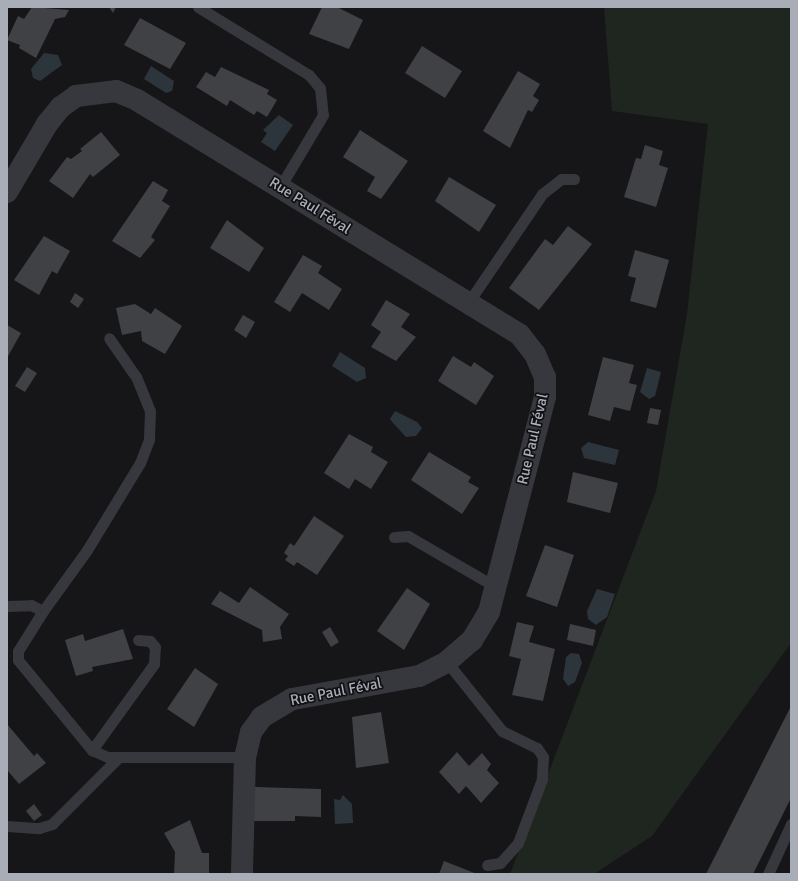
<!DOCTYPE html>
<html>
<head>
<meta charset="utf-8">
<style>
	body { margin:0 }
	#map { position:relative; width:798px; height:881px; overflow:hidden; background:#161618; font-family:Signika,sans-serif }
	div>[style] { position:absolute }
	[style*='--x'] { left:calc(var(--x)*1px); top:calc(var(--y)*1px); width:calc(var(--w)*1px); rotate:calc(var(--a)*1deg) }
	.green>* { inset:0; background:#1e261f }
	.water>* { inset:0; background:#2c353c }
	.building>* { inset:0; background:#404145 }
	.service>* { height:11px; margin:-5.5px; padding:0 5.5px; transform-origin:5.5px; border-radius:5.5px; background:#37383d }
	.minor>* { height:22px; margin:-11px; padding:0 11px; transform-origin:11px; border-radius:11px; background:#37383d }
	span { translate:-50% -50%; white-space:nowrap; text-align:center; line-height:1.15; -webkit-text-stroke:3.5px #111113; paint-order:stroke }
	.street-label { font-size:15px; color:#a8adb8 }
	.frame { position:absolute; inset:0; border:8px solid #a8adb8; pointer-events:none }
</style>
</head>
<body>
<div id="map">
	<div class="green">
		<div style="clip-path:polygon(604px 7px,791px 7px,791px 643px,652px 836px,594px 874px,510px 874px,656px 491px,687px 314px,708px 124px,612px 111px)"></div>
	</div>
	<div class="water">
		<div style="clip-path:polygon(44px 53px,58px 55px,62px 65px,40px 81px,33px 78px,31px 69px)"></div>
		<div style="clip-path:polygon(151px 66px,174px 81px,172px 91px,166px 93px,144px 79px)"></div>
		<div style="clip-path:polygon(279px 115px,293px 125px,275px 151px,261px 142px,267px 133px,263px 130px)"></div>
		<div style="clip-path:polygon(340px 352px,365px 368px,366px 378px,357px 382px,332px 366px)"></div>
		<div style="clip-path:polygon(647px 368px,661px 372px,655px 396px,649px 399px,640px 392px)"></div>
		<div style="clip-path:polygon(395px 411px,417px 422px,422px 428px,416px 436px,406px 437px,393px 423px,390px 419px)"></div>
		<div style="clip-path:polygon(588px 442px,619px 450px,615px 465px,584px 458px,581px 448px)"></div>
		<div style="clip-path:polygon(597px 589px,615px 594px,607px 617px,596px 625px,588px 619px,587px 611px)"></div>
		<div style="clip-path:polygon(571px 653px,579px 654px,582px 663px,575px 682px,568px 686px,563px 679px,566px 657px)"></div>
		<div style="clip-path:polygon(343px 795px,352px 804px,353px 823px,335px 824px,334px 799px,340px 800px)"></div>
	</div>
	<div class="building">
		<div style="clip-path:polygon(32px 7px,69px 10px,65px 17px,55px 19px,36px 58px,19px 48px,20px 45px,7px 40px,18px 16px,24px 19px)"></div>
		<div style="clip-path:polygon(109px 7px,116px 7px,113px 13px)"></div>
		<div style="clip-path:polygon(322px 7px,337px 7px,363px 20px,349px 49px,309px 34px)"></div>
		<div style="clip-path:polygon(140px 18px,186px 43px,170px 69px,124px 45px)"></div>
		<div style="clip-path:polygon(422px 46px,462px 71px,445px 98px,405px 73px)"></div>
		<div style="clip-path:polygon(221px 67px,269px 90px,267px 94px,277px 100px,267px 117px,257px 111px,254px 115px,230px 100px,227px 106px,196px 87px,206px 72px,215px 77px)"></div>
		<div style="clip-path:polygon(518px 71px,540px 84px,533px 96px,539px 100px,532px 112px,528px 110px,510px 148px,483px 131px)"></div>
		<div style="clip-path:polygon(360px 130px,408px 161px,381px 199px,367px 191px,375px 177px,343px 157px)"></div>
		<div style="clip-path:polygon(101px 132px,120px 155px,93px 177px,90px 174px,73px 198px,49px 181px,67px 157px,71px 159px,82px 151px,80px 149px)"></div>
		<div style="clip-path:polygon(645px 145px,663px 151px,659px 165px,668px 168px,656px 207px,624px 197px,636px 158px,641px 159px)"></div>
		<div style="clip-path:polygon(449px 177px,496px 205px,479px 232px,435px 201px)"></div>
		<div style="clip-path:polygon(153px 181px,168px 190px,162px 201px,170px 206px,151px 237px,155px 240px,140px 258px,112px 241px)"></div>
		<div style="clip-path:polygon(227px 220px,264px 248px,249px 272px,210px 248px)"></div>
		<div style="clip-path:polygon(568px 226px,592px 244px,539px 310px,509px 288px,545px 239px,553px 245px)"></div>
		<div style="clip-path:polygon(44px 236px,70px 251px,57px 274px,52px 271px,39px 295px,14px 280px)"></div>
		<div style="clip-path:polygon(635px 250px,669px 260px,656px 308px,630px 301px,636px 278px,628px 276px)"></div>
		<div style="clip-path:polygon(303px 255px,322px 266px,318px 273px,342px 289px,329px 310px,302px 293px,290px 312px,274px 302px)"></div>
		<div style="clip-path:polygon(75px 293px,84px 299px,78px 308px,70px 302px)"></div>
		<div style="clip-path:polygon(386px 300px,410px 314px,401px 327px,416px 337px,396px 361px,371px 347px,381px 332px,371px 325px)"></div>
		<div style="clip-path:polygon(135px 304px,151px 314px,155px 308px,182px 326px,165px 354px,142px 341px,141px 331px,122px 335px,116px 308px)"></div>
		<div style="clip-path:polygon(243px 315px,255px 322px,246px 338px,234px 330px)"></div>
		<div style="clip-path:polygon(7px 325px,21px 333px,7px 358px)"></div>
		<div style="clip-path:polygon(453px 356px,471px 367px,474px 362px,494px 376px,476px 405px,438px 381px)"></div>
		<div style="clip-path:polygon(603px 357px,634px 365px,629px 383px,637px 385px,630px 411px,614px 407px,610px 421px,588px 415px)"></div>
		<div style="clip-path:polygon(27px 367px,37px 373px,25px 392px,15px 386px)"></div>
		<div style="clip-path:polygon(650px 408px,661px 410px,658px 425px,647px 423px)"></div>
		<div style="clip-path:polygon(349px 434px,373px 447px,371px 452px,388px 462px,371px 489px,355px 479px,349px 489px,324px 473px)"></div>
		<div style="clip-path:polygon(429px 452px,471px 477px,468px 482px,479px 488px,462px 514px,411px 480px)"></div>
		<div style="clip-path:polygon(573px 472px,618px 483px,610px 513px,567px 502px)"></div>
		<div style="clip-path:polygon(314px 516px,344px 536px,317px 575px,297px 562px,294px 566px,285px 560px,288px 556px,284px 553px,290px 543px,294px 546px)"></div>
		<div style="clip-path:polygon(545px 545px,574px 555px,557px 607px,526px 596px)"></div>
		<div style="clip-path:polygon(250px 587px,289px 614px,280px 627px,282px 639px,263px 642px,262px 630px,211px 604px,220px 591px,239px 603px)"></div>
		<div style="clip-path:polygon(407px 588px,430px 604px,404px 650px,377px 631px)"></div>
		<div style="clip-path:polygon(517px 622px,534px 626px,529px 642px,555px 649px,543px 701px,512px 695px,521px 659px,509px 656px)"></div>
		<div style="clip-path:polygon(570px 624px,596px 630px,593px 646px,567px 640px)"></div>
		<div style="clip-path:polygon(330px 627px,339px 642px,331px 647px,322px 632px)"></div>
		<div style="clip-path:polygon(123px 629px,133px 659px,92px 667px,93px 671px,76px 676px,65px 640px,83px 634px,85px 641px)"></div>
		<div style="clip-path:polygon(195px 668px,218px 684px,194px 727px,167px 709px)"></div>
		<div style="clip-path:polygon(791px 706px,791px 798px,753px 874px,706px 874px)"></div>
		<div style="clip-path:polygon(381px 712px,389px 763px,356px 768px,352px 717px)"></div>
		<div style="clip-path:polygon(7px 724px,34px 756px,37px 753px,46px 763px,19px 784px,7px 770px)"></div>
		<div style="clip-path:polygon(457px 752px,469px 766px,482px 753px,491px 764px,487px 770px,499px 783px,481px 803px,466px 786px,459px 794px,439px 772px)"></div>
		<div style="clip-path:polygon(255px 787px,321px 789px,321px 817px,295px 816px,295px 821px,253px 821px)"></div>
		<div style="clip-path:polygon(34px 804px,42px 815px,34px 821px,26px 811px)"></div>
		<div style="clip-path:polygon(190px 820px,202px 853px,209px 853px,209px 874px,174px 874px,175px 852px,164px 833px)"></div>
		<div style="clip-path:polygon(444px 861px,477px 874px,439px 874px)"></div>
	</div>
	<div class="service">
		<div style="--x:198;--y:7;--w:130;--a:31.5"></div>
		<div style="--x:309;--y:75;--w:17;--a:50"></div>
		<div style="--x:320;--y:88;--w:27;--a:84"></div>
		<div style="--x:323;--y:115;--w:84;--a:120.8"></div>
		<div style="--x:468;--y:303;--w:132;--a:-55.8"></div>
		<div style="--x:542;--y:194;--w:24;--a:-38"></div>
		<div style="--x:561;--y:179;--w:13;--a:0"></div>
		<div style="--x:394;--y:537;--w:14;--a:-4"></div>
		<div style="--x:408;--y:536;--w:102;--a:30.1"></div>
		<div style="--x:7;--y:606;--w:24;--a:-2"></div>
		<div style="--x:31;--y:605;--w:13;--a:27"></div>
		<div style="--x:43;--y:611;--w:75;--a:-54.2"></div>
		<div style="--x:87;--y:550;--w:102;--a:-58.7"></div>
		<div style="--x:140;--y:463;--w:26;--a:-69"></div>
		<div style="--x:149;--y:439;--w:28;--a:-88"></div>
		<div style="--x:150;--y:411;--w:37;--a:-112"></div>
		<div style="--x:136;--y:377;--w:47;--a:-124.7"></div>
		<div style="--x:43;--y:611;--w:47;--a:122"></div>
		<div style="--x:18;--y:651;--w:9;--a:90"></div>
		<div style="--x:18;--y:660;--w:117;--a:50.6"></div>
		<div style="--x:92;--y:750;--w:17;--a:24"></div>
		<div style="--x:108;--y:757;--w:137;--a:0"></div>
		<div style="--x:447;--y:662;--w:88;--a:51.4"></div>
		<div style="--x:502;--y:731;--w:39;--a:26"></div>
		<div style="--x:537;--y:748;--w:11;--a:56"></div>
		<div style="--x:543;--y:757;--w:22;--a:93"></div>
		<div style="--x:542;--y:779;--w:68;--a:110.6"></div>
		<div style="--x:518;--y:843;--w:27;--a:132"></div>
		<div style="--x:500;--y:863;--w:13;--a:171"></div>
		<div style="--x:92;--y:750;--w:106;--a:-54.2"></div>
		<div style="--x:154;--y:664;--w:17;--a:-87"></div>
		<div style="--x:155;--y:647;--w:8;--a:-130"></div>
		<div style="--x:150;--y:641;--w:12;--a:-175"></div>
		<div style="--x:7;--y:826;--w:32;--a:4"></div>
		<div style="--x:39;--y:828;--w:14;--a:-17"></div>
		<div style="--x:52;--y:824;--w:95;--a:-45"></div>
		<div style="--x:768;--y:874;--w:55;--a:-65.3"></div>
	</div>
	<div class="minor">
		<div style="--x:7;--y:192;--w:79;--a:-59.5"></div>
		<div style="--x:47;--y:124;--w:22;--a:-51"></div>
		<div style="--x:61;--y:107;--w:19;--a:-36"></div>
		<div style="--x:76;--y:96;--w:40;--a:-7.1"></div>
		<div style="--x:116;--y:91;--w:23;--a:23"></div>
		<div style="--x:137;--y:100;--w:449;--a:31.5"></div>
		<div style="--x:520;--y:335;--w:24;--a:52"></div>
		<div style="--x:535;--y:354;--w:25;--a:67"></div>
		<div style="--x:545;--y:377;--w:20;--a:90"></div>
		<div style="--x:545;--y:397;--w:222;--a:104.6"></div>
		<div style="--x:489;--y:612;--w:33;--a:121"></div>
		<div style="--x:472;--y:640;--w:33;--a:139"></div>
		<div style="--x:447;--y:662;--w:31;--a:153"></div>
		<div style="--x:419;--y:676;--w:129;--a:169.7"></div>
		<div style="--x:292;--y:699;--w:35;--a:149"></div>
		<div style="--x:262;--y:717;--w:19;--a:126"></div>
		<div style="--x:251;--y:732;--w:26;--a:103"></div>
		<div style="--x:245;--y:757;--w:117;--a:91.5"></div>
	</div>
	<div class="street-label">
		<span style="left:310px;top:206px;rotate:32deg">Rue Paul Féval</span>
		<span style="left:533px;top:439px;rotate:-77deg">Rue Paul Féval</span>
		<span style="left:336px;top:692px;rotate:-11deg">Rue Paul Féval</span>
	</div>
	<div class="frame"></div>
</div>
</body>
</html>
